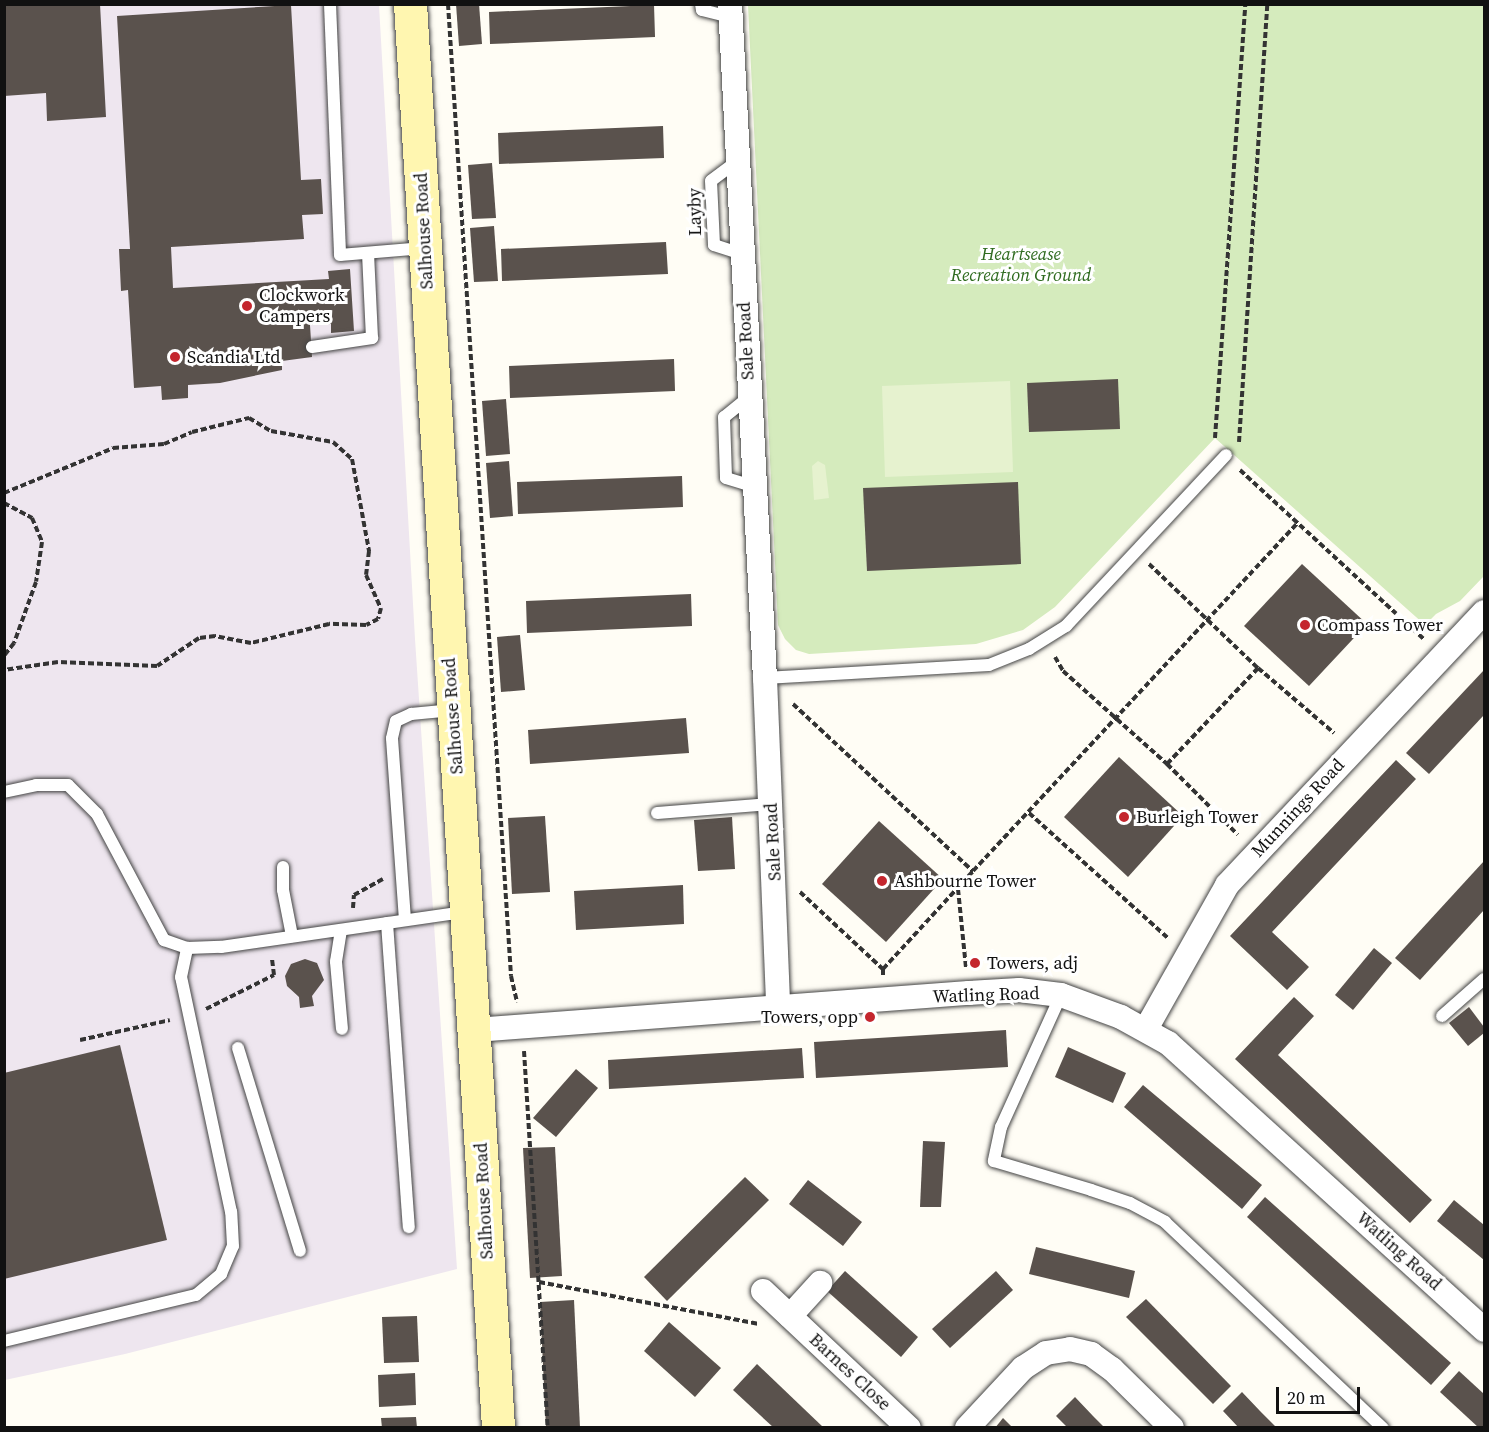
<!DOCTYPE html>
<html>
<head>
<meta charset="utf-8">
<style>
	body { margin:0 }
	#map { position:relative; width:1489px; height:1432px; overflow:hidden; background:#fffdf5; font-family:"Source Serif 4",serif }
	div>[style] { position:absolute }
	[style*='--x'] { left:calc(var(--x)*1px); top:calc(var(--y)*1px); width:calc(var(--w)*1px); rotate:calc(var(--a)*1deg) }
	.industrial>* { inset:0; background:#eee6ef }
	.green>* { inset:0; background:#d5ebbd }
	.pitch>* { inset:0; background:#e6f2cf }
	.building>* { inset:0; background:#5a524d }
	.path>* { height:4px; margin-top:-2px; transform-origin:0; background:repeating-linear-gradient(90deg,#333 0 6px,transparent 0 9px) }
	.roads { filter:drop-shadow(0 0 2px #444) drop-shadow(0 0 2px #444) }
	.lane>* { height:12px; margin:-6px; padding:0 6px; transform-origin:6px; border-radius:6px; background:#fff }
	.street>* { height:24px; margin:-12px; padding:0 12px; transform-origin:12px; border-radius:12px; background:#fff }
	.secondary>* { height:33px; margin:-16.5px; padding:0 16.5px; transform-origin:16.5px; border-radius:16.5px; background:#fff6b0 }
	.dots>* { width:16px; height:16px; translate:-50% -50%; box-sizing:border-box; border:3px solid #fff; border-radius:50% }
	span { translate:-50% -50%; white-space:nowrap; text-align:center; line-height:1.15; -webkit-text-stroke:6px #fff; paint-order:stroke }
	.street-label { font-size:18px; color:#111 }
	.park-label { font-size:18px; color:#2f6b1f; font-style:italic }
	.poi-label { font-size:18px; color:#111 }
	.left { translate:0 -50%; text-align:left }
	.right { translate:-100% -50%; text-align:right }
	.frame { position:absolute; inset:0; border:6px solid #111; pointer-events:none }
	.scale { position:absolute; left:1276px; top:1387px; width:84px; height:27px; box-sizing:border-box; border:3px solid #111; border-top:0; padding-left:8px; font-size:18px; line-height:21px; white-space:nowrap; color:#111; -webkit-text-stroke:4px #fff; paint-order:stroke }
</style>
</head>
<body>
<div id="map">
	<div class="industrial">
		<div style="clip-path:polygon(4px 5px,379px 5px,415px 639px,457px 1269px,125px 1354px,5px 1380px)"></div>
	</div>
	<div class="green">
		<div style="clip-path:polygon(748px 5px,1484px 5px,1484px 576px,1460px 601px,1436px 614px,1425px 625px,1215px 438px,1055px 607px,1023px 630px,976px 644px,809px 654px,796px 650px,785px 639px,778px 625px)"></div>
	</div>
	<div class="pitch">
		<div style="clip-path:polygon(1010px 381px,1013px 472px,885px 477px,882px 386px)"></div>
		<div style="clip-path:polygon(818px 461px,825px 465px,829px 498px,814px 500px,812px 466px)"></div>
	</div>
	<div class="building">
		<div style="clip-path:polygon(4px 4px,100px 4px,106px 117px,47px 121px,46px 93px,4px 96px)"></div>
		<div style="clip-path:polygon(456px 4px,479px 4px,482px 44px,459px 46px)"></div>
		<div style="clip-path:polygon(291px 5px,301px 180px,321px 179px,323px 214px,302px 215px,304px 239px,171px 247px,173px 288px,329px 279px,328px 271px,350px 269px,354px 331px,331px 333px,331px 324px,310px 325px,312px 357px,282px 361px,282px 370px,220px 383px,188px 385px,188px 398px,162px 400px,161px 386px,134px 388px,128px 290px,121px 291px,119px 249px,130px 249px,117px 16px)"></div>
		<div style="clip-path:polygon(654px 5px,655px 37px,490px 44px,489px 12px)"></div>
		<div style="clip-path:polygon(663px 126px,664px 158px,499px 164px,498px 133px)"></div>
		<div style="clip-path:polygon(492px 163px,496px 218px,472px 219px,468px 165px)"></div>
		<div style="clip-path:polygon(494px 226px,498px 281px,474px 282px,470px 228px)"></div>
		<div style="clip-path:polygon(666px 242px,668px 274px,502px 281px,501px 249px)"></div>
		<div style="clip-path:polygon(674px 359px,675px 391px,510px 398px,509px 366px)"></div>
		<div style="clip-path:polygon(1118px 379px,1120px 429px,1029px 432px,1027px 383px)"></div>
		<div style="clip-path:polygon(506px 399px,510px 454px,486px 456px,482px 401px)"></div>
		<div style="clip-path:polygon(509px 461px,513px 516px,490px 518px,486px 463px)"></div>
		<div style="clip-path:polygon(682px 476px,683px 507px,518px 514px,517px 482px)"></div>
		<div style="clip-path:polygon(1018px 482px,1021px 564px,867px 571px,863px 488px)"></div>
		<div style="clip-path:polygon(1302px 564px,1367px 624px,1309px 686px,1244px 626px)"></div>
		<div style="clip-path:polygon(691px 594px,692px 626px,527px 633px,526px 601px)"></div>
		<div style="clip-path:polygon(520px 635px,525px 690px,501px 692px,497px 637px)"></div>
		<div style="clip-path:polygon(1484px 670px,1484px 715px,1429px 774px,1406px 753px)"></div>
		<div style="clip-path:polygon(686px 718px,689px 753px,530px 764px,528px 730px)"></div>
		<div style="clip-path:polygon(1119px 757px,1183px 816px,1128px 877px,1064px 817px)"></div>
		<div style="clip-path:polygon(1396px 760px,1416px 779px,1272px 932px,1309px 967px,1287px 990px,1230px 936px)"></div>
		<div style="clip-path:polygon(545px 816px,550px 892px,512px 894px,508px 818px)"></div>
		<div style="clip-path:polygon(732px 817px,735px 869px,698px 871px,694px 820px)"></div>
		<div style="clip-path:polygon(879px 821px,943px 879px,886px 942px,822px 884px)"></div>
		<div style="clip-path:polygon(1484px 861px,1484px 910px,1420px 980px,1395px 958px)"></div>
		<div style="clip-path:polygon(683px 885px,684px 924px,576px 930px,574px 891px)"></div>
		<div style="clip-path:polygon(1374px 948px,1392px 963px,1353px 1010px,1335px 995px)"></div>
		<div style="clip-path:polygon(305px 959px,317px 963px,324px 980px,312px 996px,314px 1006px,300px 1008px,299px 997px,287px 986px,285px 976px,291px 964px)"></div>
		<div style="clip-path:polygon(1294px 997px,1314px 1016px,1278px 1055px,1432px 1200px,1410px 1223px,1235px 1059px)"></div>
		<div style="clip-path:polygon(1469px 1007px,1484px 1027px,1484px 1033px,1468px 1046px,1449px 1023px)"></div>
		<div style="clip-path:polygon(1006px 1030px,1008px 1067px,816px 1078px,814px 1042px)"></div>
		<div style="clip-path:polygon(120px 1045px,167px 1240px,4px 1279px,4px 1073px)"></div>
		<div style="clip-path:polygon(1068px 1047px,1126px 1073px,1113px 1103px,1055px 1077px)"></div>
		<div style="clip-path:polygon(802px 1048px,804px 1078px,609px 1089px,608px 1060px)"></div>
		<div style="clip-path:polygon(576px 1069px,598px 1088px,556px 1137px,533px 1118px)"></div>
		<div style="clip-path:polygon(1143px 1085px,1262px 1185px,1242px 1209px,1124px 1107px)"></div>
		<div style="clip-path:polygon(923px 1141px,945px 1142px,941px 1207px,920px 1207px)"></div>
		<div style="clip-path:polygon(555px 1147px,562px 1276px,530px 1278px,523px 1148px)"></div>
		<div style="clip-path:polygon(745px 1177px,769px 1200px,667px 1301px,644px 1277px)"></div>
		<div style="clip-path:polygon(808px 1180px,862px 1222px,843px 1246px,789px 1204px)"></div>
		<div style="clip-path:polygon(1265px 1197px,1451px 1363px,1431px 1385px,1247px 1217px)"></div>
		<div style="clip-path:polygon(1454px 1200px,1484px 1225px,1484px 1260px,1437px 1221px)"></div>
		<div style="clip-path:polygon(1036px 1247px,1135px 1271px,1129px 1298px,1029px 1274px)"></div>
		<div style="clip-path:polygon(845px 1271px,918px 1337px,901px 1357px,827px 1291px)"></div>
		<div style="clip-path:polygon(996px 1271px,1013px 1290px,950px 1348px,932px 1329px)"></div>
		<div style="clip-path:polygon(1146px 1299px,1231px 1386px,1213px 1404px,1126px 1317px)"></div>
		<div style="clip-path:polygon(574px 1300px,580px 1428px,546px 1428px,540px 1302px)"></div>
		<div style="clip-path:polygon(417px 1316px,419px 1362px,384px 1363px,382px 1317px)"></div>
		<div style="clip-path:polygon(669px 1322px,721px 1368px,695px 1397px,644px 1351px)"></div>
		<div style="clip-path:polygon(757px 1364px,824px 1428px,774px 1428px,733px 1390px)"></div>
		<div style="clip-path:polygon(1459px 1371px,1484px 1394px,1484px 1428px,1479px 1428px,1440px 1392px)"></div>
		<div style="clip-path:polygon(415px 1373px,416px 1405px,379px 1407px,378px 1375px)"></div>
		<div style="clip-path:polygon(1242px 1392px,1260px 1411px,1277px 1428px,1239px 1428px,1223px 1411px)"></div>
		<div style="clip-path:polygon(1075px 1397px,1093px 1416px,1105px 1428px,1068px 1428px,1056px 1416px)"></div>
		<div style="clip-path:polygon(416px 1417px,417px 1428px,382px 1428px,381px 1418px)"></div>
		<div style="clip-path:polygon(1003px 1418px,1013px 1428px,995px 1428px)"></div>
	</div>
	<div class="path">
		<div style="--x:448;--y:4;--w:974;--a:86.29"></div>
		<div style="--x:511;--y:976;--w:27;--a:77"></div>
		<div style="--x:1215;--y:438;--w:435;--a:-86"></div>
		<div style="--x:1239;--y:442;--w:439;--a:-86.3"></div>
		<div style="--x:1240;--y:470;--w:250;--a:42.6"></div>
		<div style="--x:4;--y:493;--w:118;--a:-22.4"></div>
		<div style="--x:113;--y:448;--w:51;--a:-4.5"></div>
		<div style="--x:164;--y:444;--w:30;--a:-23"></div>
		<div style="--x:192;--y:432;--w:59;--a:-13.8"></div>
		<div style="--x:249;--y:418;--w:26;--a:31"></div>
		<div style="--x:271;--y:431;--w:63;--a:10.1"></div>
		<div style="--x:333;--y:442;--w:25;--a:42"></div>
		<div style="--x:352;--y:459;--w:94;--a:79.5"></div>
		<div style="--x:369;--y:551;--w:24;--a:97"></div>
		<div style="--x:366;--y:575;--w:36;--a:66"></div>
		<div style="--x:381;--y:608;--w:11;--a:105"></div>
		<div style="--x:378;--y:619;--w:13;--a:153"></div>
		<div style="--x:366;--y:625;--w:37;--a:-178"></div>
		<div style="--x:329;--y:624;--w:80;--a:166.3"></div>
		<div style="--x:251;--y:643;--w:37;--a:-169"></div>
		<div style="--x:215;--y:636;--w:16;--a:173"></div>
		<div style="--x:199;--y:638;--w:50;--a:146.3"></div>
		<div style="--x:157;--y:666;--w:99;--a:-177.7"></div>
		<div style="--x:58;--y:662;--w:55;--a:171.6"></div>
		<div style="--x:4;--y:503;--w:32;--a:28"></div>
		<div style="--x:32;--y:518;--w:26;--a:67"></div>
		<div style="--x:42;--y:542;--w:40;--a:98.5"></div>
		<div style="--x:36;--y:582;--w:65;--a:109.8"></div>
		<div style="--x:14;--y:643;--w:16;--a:128"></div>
		<div style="--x:1149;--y:564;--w:151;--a:43.7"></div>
		<div style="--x:1258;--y:668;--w:100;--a:40.5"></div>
		<div style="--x:1055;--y:657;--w:16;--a:60"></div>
		<div style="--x:1063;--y:671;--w:140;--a:41.8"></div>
		<div style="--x:1167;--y:764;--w:100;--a:45"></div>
		<div style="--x:793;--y:704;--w:246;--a:42.9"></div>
		<div style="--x:1167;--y:764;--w:132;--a:-46.5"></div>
		<div style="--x:1029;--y:813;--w:188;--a:42"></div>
		<div style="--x:958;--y:889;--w:79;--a:84.2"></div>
		<div style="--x:800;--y:892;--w:113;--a:42.9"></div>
		<div style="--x:353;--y:908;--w:13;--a:-86"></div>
		<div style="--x:354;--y:895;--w:33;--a:-29"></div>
		<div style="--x:883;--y:975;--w:6;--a:-90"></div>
		<div style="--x:883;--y:969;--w:133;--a:-47.4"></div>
		<div style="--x:973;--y:871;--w:475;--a:-47"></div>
		<div style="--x:206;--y:1009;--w:76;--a:-26.6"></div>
		<div style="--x:274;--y:975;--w:16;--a:-97"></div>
		<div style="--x:80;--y:1040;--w:92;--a:-12.5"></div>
		<div style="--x:524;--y:1051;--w:378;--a:86.4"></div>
		<div style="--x:539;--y:1282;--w:224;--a:10.8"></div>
	</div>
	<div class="roads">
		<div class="lane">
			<div style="--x:330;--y:4;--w:251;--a:87.7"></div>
			<div style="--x:340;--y:255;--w:84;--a:-4.8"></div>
			<div style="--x:701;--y:4;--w:6;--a:81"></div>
			<div style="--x:702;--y:10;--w:29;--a:14"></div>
			<div style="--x:736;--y:162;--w:31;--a:143"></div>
			<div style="--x:711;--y:181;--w:64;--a:87.3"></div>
			<div style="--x:714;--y:245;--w:28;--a:18"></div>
			<div style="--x:312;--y:347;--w:61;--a:-8.5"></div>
			<div style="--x:372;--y:338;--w:84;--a:-92.7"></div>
			<div style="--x:749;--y:397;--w:32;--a:141"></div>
			<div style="--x:724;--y:417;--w:61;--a:88.1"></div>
			<div style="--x:726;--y:478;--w:30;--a:17"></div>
			<div style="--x:765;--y:678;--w:224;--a:-3.3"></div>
			<div style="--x:989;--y:665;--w:43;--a:-21.8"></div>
			<div style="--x:1029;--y:649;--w:44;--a:-31.9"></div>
			<div style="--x:1066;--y:626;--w:234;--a:-46.9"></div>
			<div style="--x:4;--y:792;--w:33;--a:-12"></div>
			<div style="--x:36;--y:785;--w:32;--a:0"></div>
			<div style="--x:68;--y:785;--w:41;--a:45"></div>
			<div style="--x:97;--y:814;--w:143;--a:62"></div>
			<div style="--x:164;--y:940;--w:24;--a:19"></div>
			<div style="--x:187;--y:948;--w:34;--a:-2"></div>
			<div style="--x:221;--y:947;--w:246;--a:-8.2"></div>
			<div style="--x:657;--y:813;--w:114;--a:-4.5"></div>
			<div style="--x:283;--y:867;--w:23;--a:90"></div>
			<div style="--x:283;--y:890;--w:47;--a:78.9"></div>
			<div style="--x:405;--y:920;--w:182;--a:-94.1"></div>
			<div style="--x:392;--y:738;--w:17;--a:-77"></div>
			<div style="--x:396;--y:721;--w:17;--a:-25"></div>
			<div style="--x:411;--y:714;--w:42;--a:-5.4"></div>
			<div style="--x:387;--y:923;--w:305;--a:85.9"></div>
			<div style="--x:341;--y:930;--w:32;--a:99"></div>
			<div style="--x:336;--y:962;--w:67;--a:84.9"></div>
			<div style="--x:1061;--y:995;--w:145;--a:114.4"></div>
			<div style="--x:1001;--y:1127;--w:35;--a:102"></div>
			<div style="--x:994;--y:1161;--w:101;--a:16.6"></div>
			<div style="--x:1091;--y:1190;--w:41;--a:18.4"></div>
			<div style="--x:1130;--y:1203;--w:40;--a:28"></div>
			<div style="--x:1165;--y:1222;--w:300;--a:43.4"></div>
			<div style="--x:1442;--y:1016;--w:56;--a:-41.4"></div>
			<div style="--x:238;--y:1048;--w:212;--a:73"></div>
			<div style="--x:4;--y:1341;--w:197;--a:-13.5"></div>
			<div style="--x:196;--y:1295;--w:33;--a:-40"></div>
			<div style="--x:221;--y:1274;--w:30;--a:-67"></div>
			<div style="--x:233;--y:1246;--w:34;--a:-93"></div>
			<div style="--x:231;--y:1212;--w:240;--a:-102"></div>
			<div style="--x:181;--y:977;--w:30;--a:-78"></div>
		</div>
		<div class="street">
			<div style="--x:730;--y:4;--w:675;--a:87.03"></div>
			<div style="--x:765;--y:678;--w:328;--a:87.7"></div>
			<div style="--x:1146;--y:1029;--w:165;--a:-60.6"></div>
			<div style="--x:1227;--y:885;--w:375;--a:-46.7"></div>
			<div style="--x:475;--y:1030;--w:495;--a:-4.3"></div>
			<div style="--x:969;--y:993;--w:50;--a:-3.4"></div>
			<div style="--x:1019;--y:990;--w:42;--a:6.8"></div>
			<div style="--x:1061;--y:995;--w:64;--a:20.1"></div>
			<div style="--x:1121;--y:1017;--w:54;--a:29"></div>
			<div style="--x:1168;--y:1043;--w:427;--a:42.2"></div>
			<div style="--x:763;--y:1291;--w:200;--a:43.2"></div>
			<div style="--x:790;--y:1316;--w:45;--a:-47.7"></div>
			<div style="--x:967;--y:1428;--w:82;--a:-47"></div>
			<div style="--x:1023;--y:1368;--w:27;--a:-33"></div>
			<div style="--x:1046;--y:1353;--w:24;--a:-9"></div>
			<div style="--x:1070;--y:1349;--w:22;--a:13"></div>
			<div style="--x:1091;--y:1354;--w:26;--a:36"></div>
			<div style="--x:1112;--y:1369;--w:84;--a:44.5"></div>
		</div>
		<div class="secondary">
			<div style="--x:410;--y:4;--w:1427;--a:86.46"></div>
		</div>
	</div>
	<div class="dots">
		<div style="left:247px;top:306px;background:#c4262e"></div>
		<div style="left:175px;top:357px;background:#c4262e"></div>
		<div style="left:1305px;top:625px;background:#c4262e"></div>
		<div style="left:1124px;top:817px;background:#c4262e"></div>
		<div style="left:882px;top:881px;background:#c4262e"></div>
		<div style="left:975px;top:963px;background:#c4262e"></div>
		<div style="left:870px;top:1017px;background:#c4262e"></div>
	</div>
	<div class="street-label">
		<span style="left:695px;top:212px;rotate:-91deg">Layby</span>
		<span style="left:424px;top:231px;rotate:-93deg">Salhouse Road</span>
		<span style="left:746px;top:341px;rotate:-93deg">Sale Road</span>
		<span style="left:453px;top:716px;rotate:-94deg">Salhouse Road</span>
		<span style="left:1298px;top:808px;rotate:-47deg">Munnings Road</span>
		<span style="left:773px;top:842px;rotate:-93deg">Sale Road</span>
		<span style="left:986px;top:995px;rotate:-2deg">Watling Road</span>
		<span style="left:484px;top:1201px;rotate:-93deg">Salhouse Road</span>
		<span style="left:1399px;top:1251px;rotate:42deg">Watling Road</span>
		<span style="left:850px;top:1372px;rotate:43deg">Barnes Close</span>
	</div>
	<div class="park-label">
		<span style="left:1021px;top:265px">Heartsease<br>Recreation Ground</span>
	</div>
	<div class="poi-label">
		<span class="left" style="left:259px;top:306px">Clockwork<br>Campers</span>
		<span class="left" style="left:187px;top:357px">Scandia Ltd</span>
		<span class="left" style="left:1317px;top:625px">Compass Tower</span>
		<span class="left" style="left:1136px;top:817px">Burleigh Tower</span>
		<span class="left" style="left:894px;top:881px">Ashbourne Tower</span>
		<span class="left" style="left:987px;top:963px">Towers, adj</span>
		<span class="right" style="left:858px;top:1017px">Towers, opp</span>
	</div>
	<div class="frame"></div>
	<div class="scale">20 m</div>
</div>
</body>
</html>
